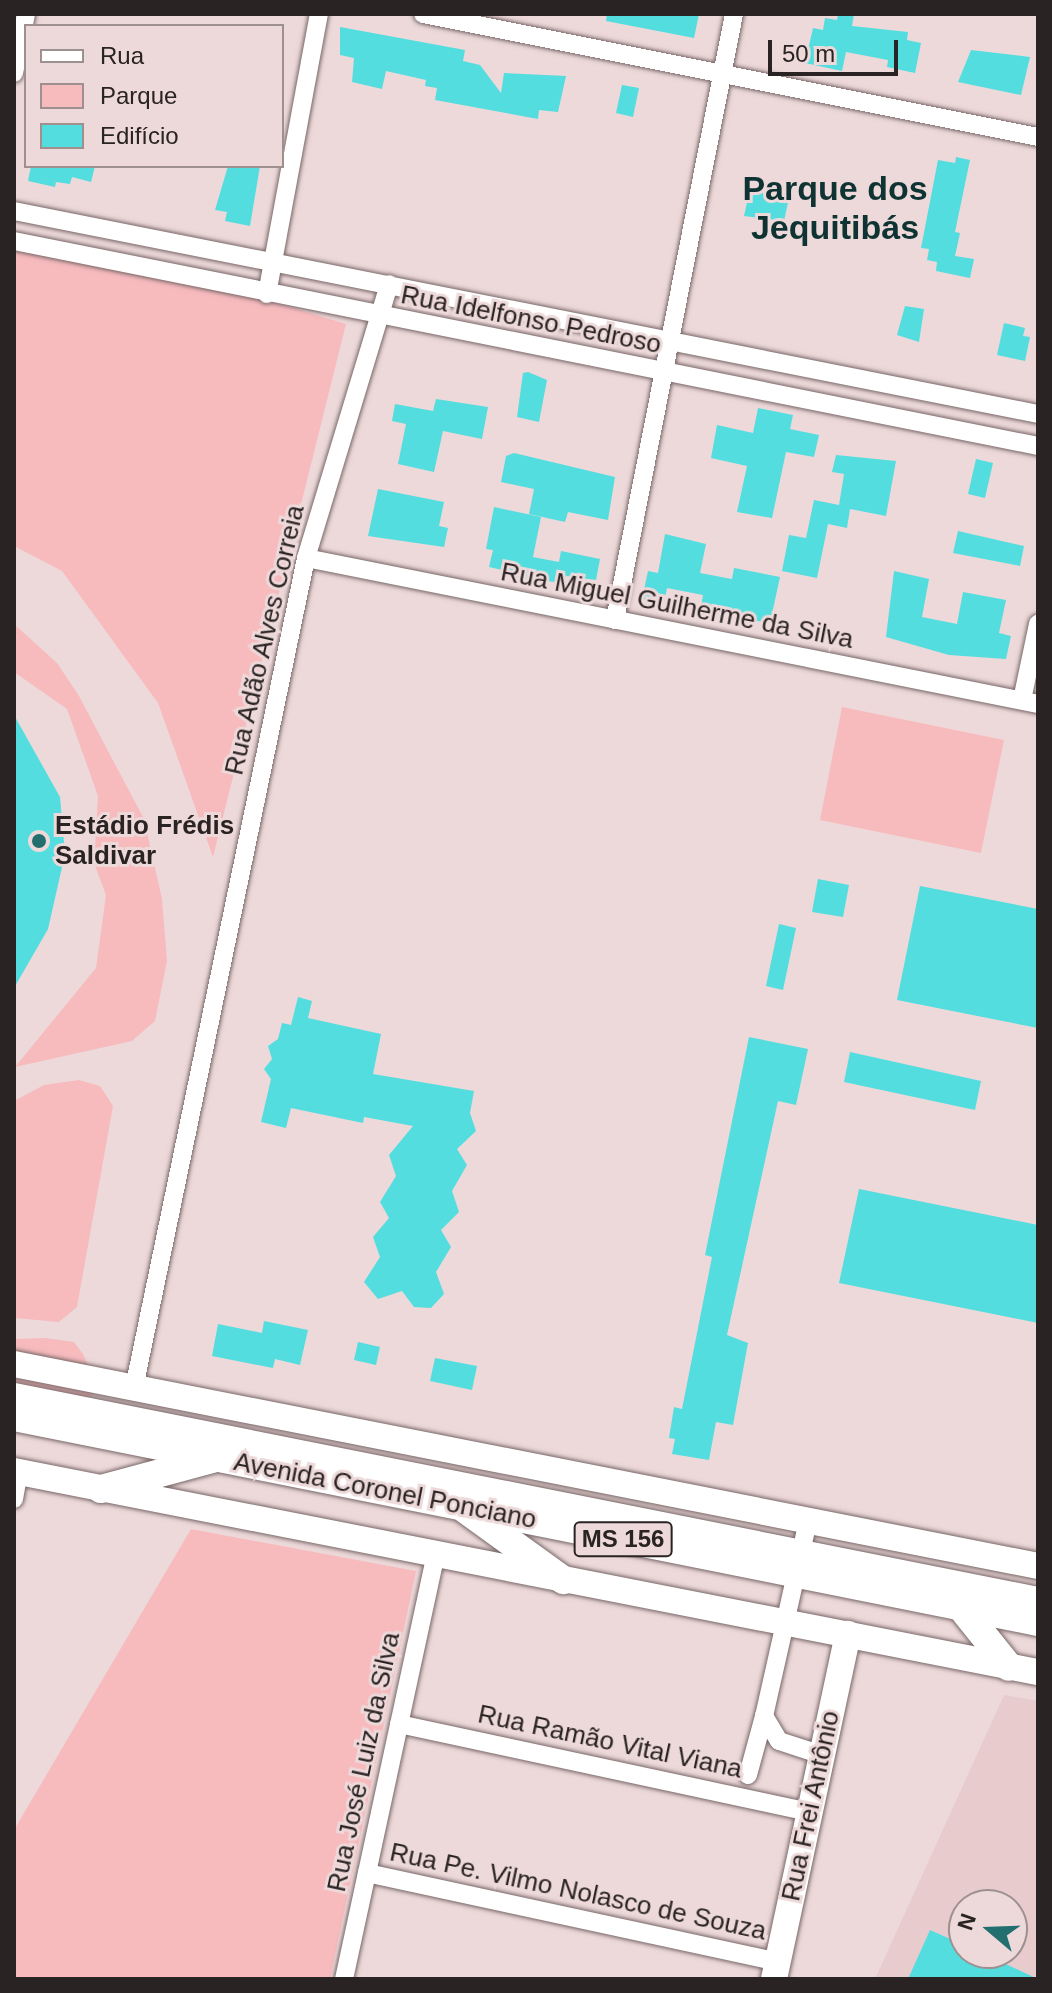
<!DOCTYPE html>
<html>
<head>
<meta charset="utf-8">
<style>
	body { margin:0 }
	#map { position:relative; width:1052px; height:1993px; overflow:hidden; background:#edd9d9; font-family:Arial,sans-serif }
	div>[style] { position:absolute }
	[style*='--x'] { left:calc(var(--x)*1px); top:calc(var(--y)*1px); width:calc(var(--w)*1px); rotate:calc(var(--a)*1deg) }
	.built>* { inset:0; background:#e8cccd }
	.green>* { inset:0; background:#f7bbbe }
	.building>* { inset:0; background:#53dddf }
	.roads { filter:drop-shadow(0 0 2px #786768) drop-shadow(0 0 2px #786768) }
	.street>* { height:18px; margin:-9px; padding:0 9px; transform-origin:9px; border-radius:9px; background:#fff }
	.secondary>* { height:26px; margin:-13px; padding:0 13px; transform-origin:13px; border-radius:13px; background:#fff }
	.primary>* { height:28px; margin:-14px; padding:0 14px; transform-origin:14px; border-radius:14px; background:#fff }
	.dots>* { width:22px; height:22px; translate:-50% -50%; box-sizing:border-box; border:4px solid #edd9d9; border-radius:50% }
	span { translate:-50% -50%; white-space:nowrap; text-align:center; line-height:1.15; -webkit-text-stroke:6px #edd9d9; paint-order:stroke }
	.shield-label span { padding:2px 6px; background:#edd9d9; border:2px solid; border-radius:6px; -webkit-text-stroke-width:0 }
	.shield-label { font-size:24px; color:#2a2323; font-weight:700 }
	.street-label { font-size:26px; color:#2a2323 }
	.poi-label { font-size:26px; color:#2a2323; font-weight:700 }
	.left { translate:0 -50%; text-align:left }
	.district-label { font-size:34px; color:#0f3333; font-weight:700 }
	.frame { position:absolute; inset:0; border:16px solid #2a2323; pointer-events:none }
	.legend { position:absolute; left:24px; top:24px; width:260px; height:144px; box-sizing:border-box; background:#edd9d9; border:2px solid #9f9090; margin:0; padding:10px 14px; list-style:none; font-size:24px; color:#2a2323 }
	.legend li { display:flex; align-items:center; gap:16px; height:40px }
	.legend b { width:40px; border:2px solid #9f9090 }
	.north { position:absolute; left:948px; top:1889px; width:80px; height:80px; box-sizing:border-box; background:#edd9d9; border:2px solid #9f9090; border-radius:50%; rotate:289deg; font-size:22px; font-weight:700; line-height:32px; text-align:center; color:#2a2323 }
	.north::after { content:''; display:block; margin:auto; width:28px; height:36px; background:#236f70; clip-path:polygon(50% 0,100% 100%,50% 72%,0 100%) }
	.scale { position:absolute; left:768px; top:40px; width:130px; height:36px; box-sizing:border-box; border:4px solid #2a2323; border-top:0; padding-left:10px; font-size:24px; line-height:28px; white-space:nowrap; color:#2a2323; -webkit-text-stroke:6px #edd9d9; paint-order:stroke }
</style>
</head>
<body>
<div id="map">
	<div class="built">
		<div style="clip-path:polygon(evenodd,1004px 1695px,1038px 1701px,1038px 1979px,875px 1979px,1004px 1695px,964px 1905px,1012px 1905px,1012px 1953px,964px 1953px,964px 1905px)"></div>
	</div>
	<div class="green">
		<div style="clip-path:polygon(14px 248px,248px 294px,346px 324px,213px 857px,158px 703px,62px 571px,14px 546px)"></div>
		<div style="clip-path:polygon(14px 624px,57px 663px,79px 696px,144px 819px,162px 899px,167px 961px,155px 1021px,132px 1041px,15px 1067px,96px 968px,106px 895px,94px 863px,98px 796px,67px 709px,14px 672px)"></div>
		<div style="clip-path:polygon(842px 707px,1004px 740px,981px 853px,820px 820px)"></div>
		<div style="clip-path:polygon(79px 1080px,100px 1086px,113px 1106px,77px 1307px,59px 1322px,14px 1318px,14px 1101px,44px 1085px)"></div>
		<div style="clip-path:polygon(45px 1338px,74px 1342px,83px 1354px,93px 1377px,93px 1394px,87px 1399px,14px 1385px,14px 1339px)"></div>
		<div style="clip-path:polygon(191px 1529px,416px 1571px,330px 1979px,14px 1979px,14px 1830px)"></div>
	</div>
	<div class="building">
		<div style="clip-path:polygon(607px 14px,699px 14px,694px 38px,606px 21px)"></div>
		<div style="clip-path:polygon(838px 14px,854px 14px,852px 26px,908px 32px,907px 40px,921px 43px,915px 73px,887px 67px,888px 60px,846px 52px,842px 71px,805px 63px,813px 28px,823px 30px,825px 18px,837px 20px)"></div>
		<div style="clip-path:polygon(340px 27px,465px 50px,463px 61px,480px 65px,501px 93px,504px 73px,566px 76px,558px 112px,539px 110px,538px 119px,435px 100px,437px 88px,425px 86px,426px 80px,386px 71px,382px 89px,352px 82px,354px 58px,340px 55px)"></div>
		<div style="clip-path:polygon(971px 50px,1030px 57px,1021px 95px,958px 82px)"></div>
		<div style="clip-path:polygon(622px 85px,639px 88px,633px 117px,616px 113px)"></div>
		<div style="clip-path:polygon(956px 157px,970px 160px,955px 232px,960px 233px,955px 256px,974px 259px,970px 278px,936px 271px,937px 262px,927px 260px,929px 249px,921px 248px,938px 160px,955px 163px)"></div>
		<div style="clip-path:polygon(31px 166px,95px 166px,91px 182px,72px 177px,70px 184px,56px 182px,55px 187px,28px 181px)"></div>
		<div style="clip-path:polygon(228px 166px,260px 166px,250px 226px,225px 221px,227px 212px,215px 210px)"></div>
		<div style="clip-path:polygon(760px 192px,789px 198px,784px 221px,744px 216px,748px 198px)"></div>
		<div style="clip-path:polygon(905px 306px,924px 309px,919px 342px,897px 335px)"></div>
		<div style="clip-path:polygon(1004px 323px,1025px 328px,1023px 336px,1030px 337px,1025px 361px,997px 355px)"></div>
		<div style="clip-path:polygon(528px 372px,547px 380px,539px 422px,517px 417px,523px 373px)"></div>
		<div style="clip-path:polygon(436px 399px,488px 407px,482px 439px,443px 431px,434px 472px,398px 464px,406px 424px,392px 421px,395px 404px,433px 411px)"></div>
		<div style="clip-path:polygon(758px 408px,793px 415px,790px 429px,819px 435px,814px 457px,786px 452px,772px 518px,737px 512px,747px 466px,711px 458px,717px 425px,753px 433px)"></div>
		<div style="clip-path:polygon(514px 453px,615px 477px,608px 520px,568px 512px,565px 522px,529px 514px,534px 489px,501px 482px,506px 456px)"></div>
		<div style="clip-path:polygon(836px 455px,896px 461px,886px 516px,850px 509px,847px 528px,828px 524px,817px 578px,782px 571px,789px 535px,806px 538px,814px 500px,839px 505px,844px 474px,832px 472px)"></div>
		<div style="clip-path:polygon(976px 459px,993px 463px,985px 498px,968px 494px)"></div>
		<div style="clip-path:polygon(378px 489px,444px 502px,439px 526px,448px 528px,444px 547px,368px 536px)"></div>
		<div style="clip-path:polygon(494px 507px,541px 517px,533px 557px,559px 562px,561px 551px,600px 559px,596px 580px,566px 576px,565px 584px,531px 578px,530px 584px,515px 581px,516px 573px,489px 567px,493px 550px,486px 549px)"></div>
		<div style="clip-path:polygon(958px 531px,1024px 546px,1020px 566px,953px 553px)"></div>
		<div style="clip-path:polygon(665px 534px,706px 544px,700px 573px,732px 579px,734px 568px,780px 577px,770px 623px,700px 612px,703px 595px,667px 588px,664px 604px,642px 599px,648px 571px,658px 573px)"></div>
		<div style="clip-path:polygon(894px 571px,929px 579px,922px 617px,957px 624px,963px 592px,1006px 600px,999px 633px,1011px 636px,1006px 659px,949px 655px,886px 637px)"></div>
		<div style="clip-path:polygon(14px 715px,60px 797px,65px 854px,48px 929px,14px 988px)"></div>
		<div style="clip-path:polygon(818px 879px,849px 885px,843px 917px,812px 912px)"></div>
		<div style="clip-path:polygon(920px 886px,1038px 909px,1038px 1028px,897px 1000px)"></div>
		<div style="clip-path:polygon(779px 924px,796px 928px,783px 990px,766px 986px)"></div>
		<div style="clip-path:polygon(298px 997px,312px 1001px,308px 1018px,381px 1034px,373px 1074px,474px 1091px,470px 1113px,476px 1131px,457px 1149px,467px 1165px,452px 1191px,459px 1212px,441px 1230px,451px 1247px,436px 1272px,444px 1294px,431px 1308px,414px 1307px,402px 1291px,378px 1299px,364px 1282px,380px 1257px,373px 1237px,389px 1218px,380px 1202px,396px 1176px,389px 1155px,413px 1126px,364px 1117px,363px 1123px,291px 1108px,286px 1128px,261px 1122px,271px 1079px,264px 1069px,272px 1059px,268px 1046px,278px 1039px,282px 1023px,291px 1025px)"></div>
		<div style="clip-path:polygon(749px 1037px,808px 1049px,796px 1105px,778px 1101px,727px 1335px,748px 1343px,733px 1425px,716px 1422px,709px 1460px,672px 1454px,675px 1439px,669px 1438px,674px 1407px,682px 1409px,712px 1257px,705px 1255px)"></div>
		<div style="clip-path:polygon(850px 1052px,981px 1081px,975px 1110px,844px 1082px)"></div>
		<div style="clip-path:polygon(859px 1189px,1038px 1225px,1038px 1323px,839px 1283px)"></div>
		<div style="clip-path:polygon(264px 1321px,308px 1330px,300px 1365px,275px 1359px,273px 1368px,212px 1356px,218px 1324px,262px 1333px)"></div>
		<div style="clip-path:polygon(358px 1342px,380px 1347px,376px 1365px,354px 1360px)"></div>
		<div style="clip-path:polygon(435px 1358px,477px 1366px,472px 1390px,430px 1381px)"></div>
		<div style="clip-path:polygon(930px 1930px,964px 1945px,964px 1953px,982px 1953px,1038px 1979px,908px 1979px)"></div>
	</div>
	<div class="roads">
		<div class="street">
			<div style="--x:423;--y:14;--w:627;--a:11.31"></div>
			<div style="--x:14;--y:73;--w:60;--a:-78.5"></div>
			<div style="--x:14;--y:211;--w:1044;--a:11.21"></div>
			<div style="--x:14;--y:241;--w:1044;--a:11.32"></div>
			<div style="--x:267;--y:294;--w:285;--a:-79.5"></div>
			<div style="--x:306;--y:558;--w:746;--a:11.28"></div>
			<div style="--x:615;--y:620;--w:618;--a:-78.89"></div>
			<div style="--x:1022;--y:700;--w:78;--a:-78.1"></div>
			<div style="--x:134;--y:1388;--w:848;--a:-78.29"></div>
			<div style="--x:306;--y:558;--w:286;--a:-73.1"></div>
			<div style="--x:14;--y:1499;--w:27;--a:-80"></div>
			<div style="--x:808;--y:1521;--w:200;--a:102.7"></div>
			<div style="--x:764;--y:1716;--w:29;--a:59"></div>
			<div style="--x:779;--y:1741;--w:45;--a:18"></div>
			<div style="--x:399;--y:1724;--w:419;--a:12.1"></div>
			<div style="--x:748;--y:1775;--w:61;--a:-74.8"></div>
			<div style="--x:367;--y:1873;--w:420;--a:12.2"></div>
			<div style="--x:344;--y:1979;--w:432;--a:-77.8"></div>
		</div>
		<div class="secondary">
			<div style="--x:14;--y:1364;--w:1044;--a:11.16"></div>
			<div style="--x:14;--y:1471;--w:1044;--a:11.11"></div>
			<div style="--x:774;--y:1979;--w:353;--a:-77.9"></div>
		</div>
		<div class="primary">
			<div style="--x:14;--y:1397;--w:1044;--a:11.27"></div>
			<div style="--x:14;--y:1417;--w:1044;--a:11.32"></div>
			<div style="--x:101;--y:1489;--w:119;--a:-15.1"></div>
			<div style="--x:466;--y:1510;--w:120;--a:35.8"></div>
			<div style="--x:960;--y:1606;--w:78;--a:51.2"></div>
		</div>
	</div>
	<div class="dots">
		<div style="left:39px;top:841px;background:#236f70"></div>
	</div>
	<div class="shield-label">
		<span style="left:623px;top:1539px">MS 156</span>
	</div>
	<div class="street-label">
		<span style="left:531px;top:320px;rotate:11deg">Rua Idelfonso Pedroso</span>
		<span style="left:677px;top:606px;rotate:11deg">Rua Miguel Guilherme da Silva</span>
		<span style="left:265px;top:640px;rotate:-77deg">Rua Adão Alves Correia</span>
		<span style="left:385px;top:1491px;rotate:11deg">Avenida Coronel Ponciano</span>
		<span style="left:610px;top:1742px;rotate:12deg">Rua Ramão Vital Viana</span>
		<span style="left:364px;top:1762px;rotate:-78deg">Rua José Luiz da Silva</span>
		<span style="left:811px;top:1806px;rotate:-78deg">Rua Frei Antônio</span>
		<span style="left:578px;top:1892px;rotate:12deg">Rua Pe. Vilmo Nolasco de Souza</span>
	</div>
	<div class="poi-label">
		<span class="left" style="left:55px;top:841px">Estádio Frédis<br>Saldivar</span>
	</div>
	<div class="district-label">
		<span style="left:835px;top:208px">Parque dos<br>Jequitibás</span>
	</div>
	<div class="frame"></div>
	<ul class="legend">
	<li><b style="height:10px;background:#fff"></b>Rua</li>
	<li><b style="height:22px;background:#f7bbbe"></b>Parque</li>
	<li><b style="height:22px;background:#53dddf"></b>Edifício</li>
	</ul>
	<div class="north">N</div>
	<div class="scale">50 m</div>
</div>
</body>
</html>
